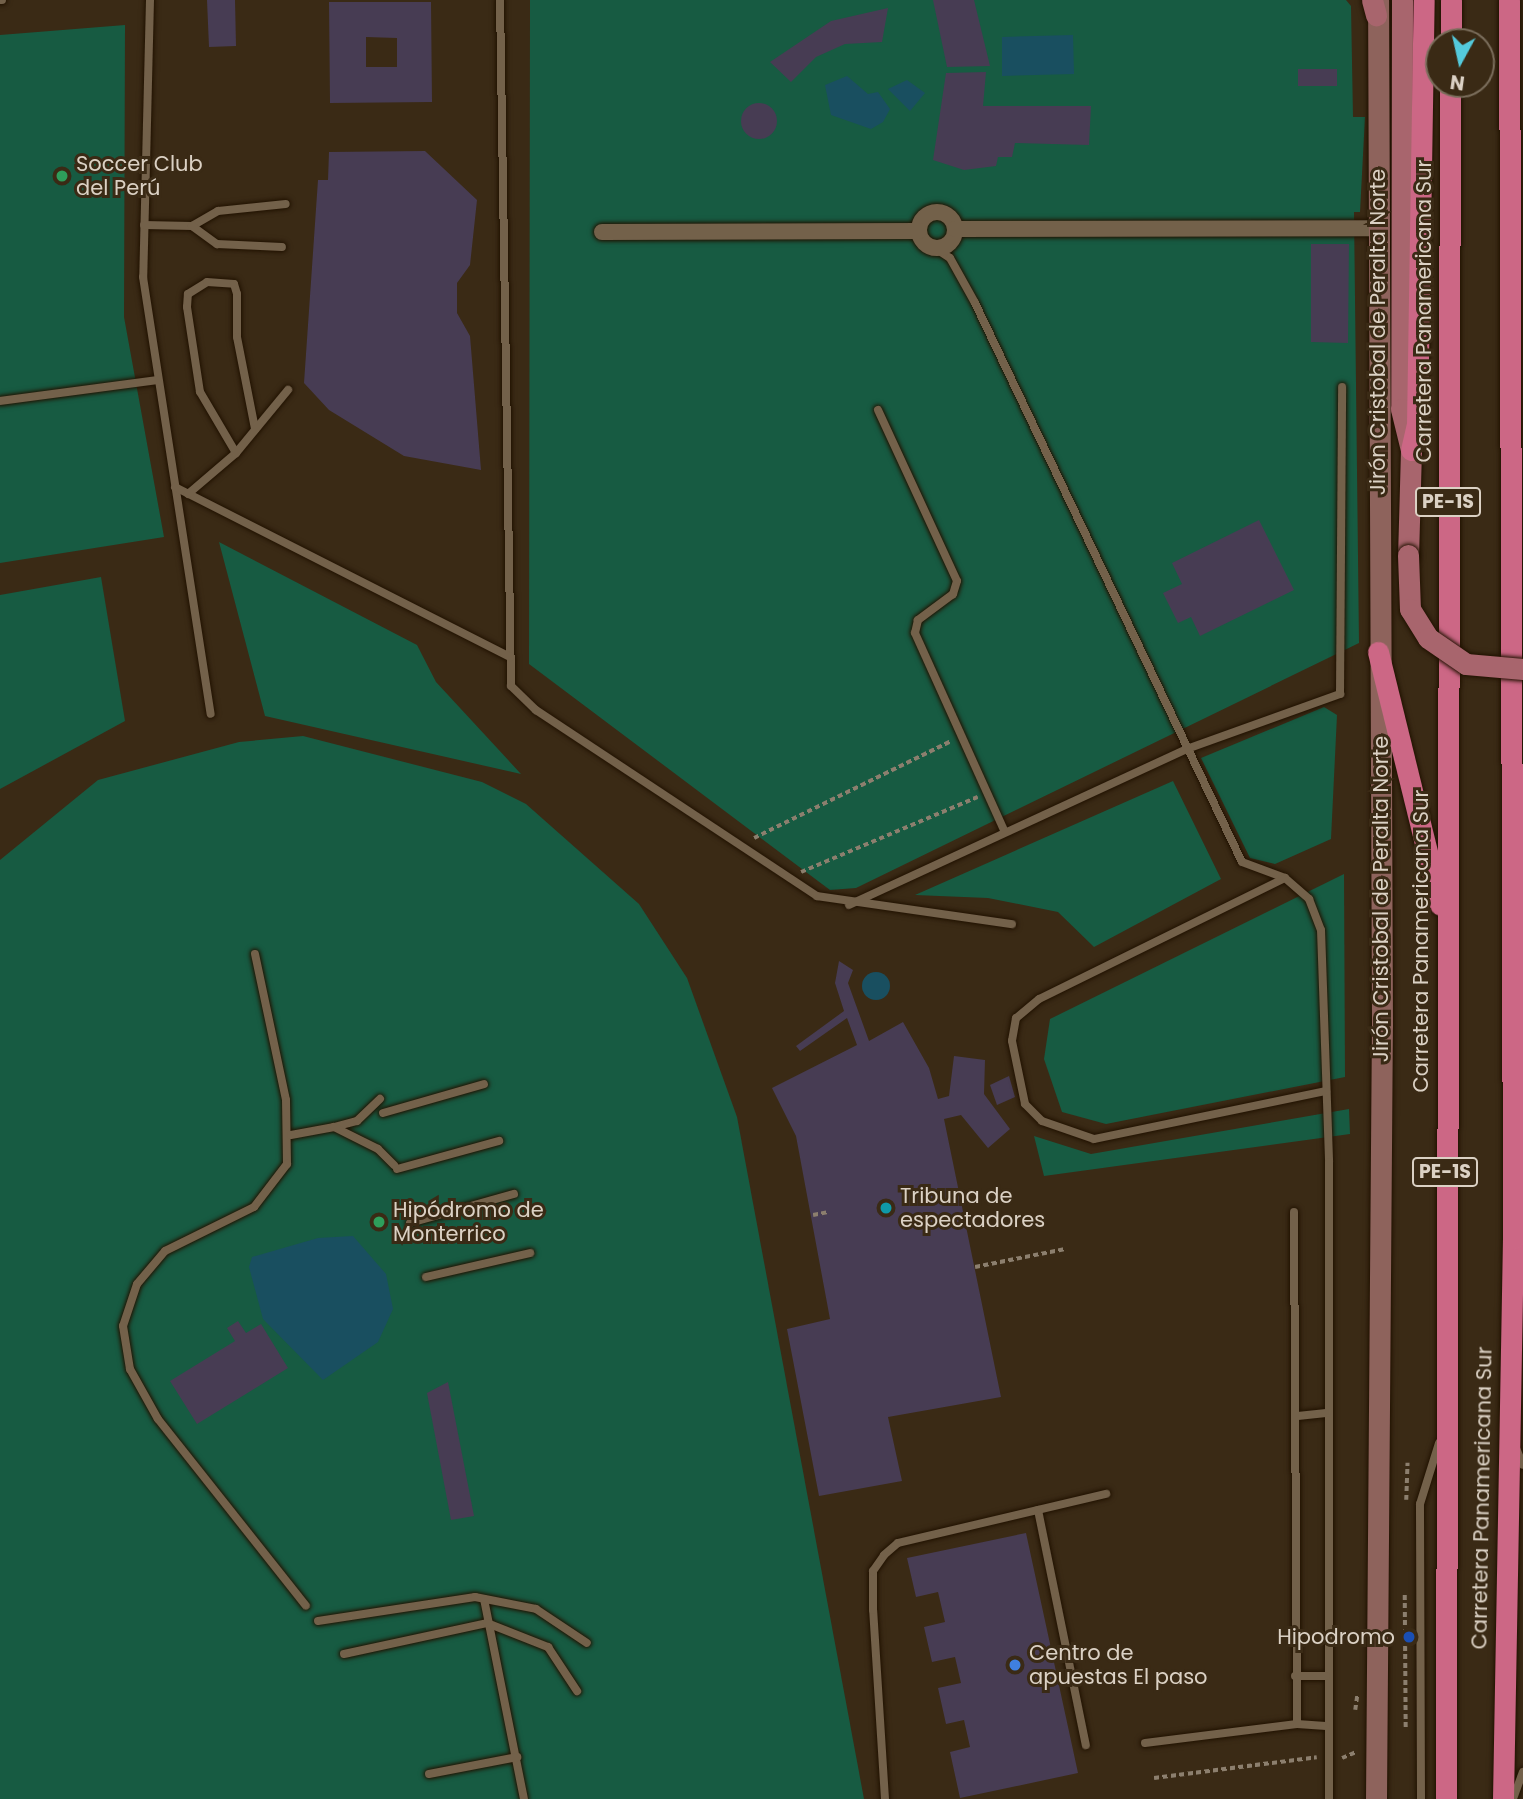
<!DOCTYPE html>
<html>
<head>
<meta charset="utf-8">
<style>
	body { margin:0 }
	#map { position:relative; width:1523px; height:1799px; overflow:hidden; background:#3a2a15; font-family:Poppins,sans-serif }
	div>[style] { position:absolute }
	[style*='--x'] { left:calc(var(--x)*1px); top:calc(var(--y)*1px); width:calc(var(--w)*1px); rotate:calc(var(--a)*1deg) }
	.green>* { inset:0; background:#175b42 }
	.water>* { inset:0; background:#194f60 }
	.round { border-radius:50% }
	.building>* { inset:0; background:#473c53 }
	.path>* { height:3.5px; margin-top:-1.75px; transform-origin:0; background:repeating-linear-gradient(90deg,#8c7f6e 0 5px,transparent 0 8.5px) }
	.roads { filter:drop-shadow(0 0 2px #211201) drop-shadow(0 0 2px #211201) }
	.lane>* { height:8px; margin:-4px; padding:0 4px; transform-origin:4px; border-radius:4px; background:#73614a }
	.street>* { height:16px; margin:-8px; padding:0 8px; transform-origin:8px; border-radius:8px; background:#73614a }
	.street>.ring { margin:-8px; padding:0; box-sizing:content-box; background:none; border:16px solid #73614a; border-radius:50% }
	.secondary>* { height:21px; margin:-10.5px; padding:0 10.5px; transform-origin:10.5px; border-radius:10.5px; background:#8e635c }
	.primary>* { height:21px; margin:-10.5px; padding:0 10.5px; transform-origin:10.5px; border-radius:10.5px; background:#a8656d }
	.highway>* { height:21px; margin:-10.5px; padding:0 10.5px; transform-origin:10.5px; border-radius:10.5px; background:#cc6785 }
	.bridges { filter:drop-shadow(0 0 2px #211201) drop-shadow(0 0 2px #211201) }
	.primary-bridge>* { height:21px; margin:-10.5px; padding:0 10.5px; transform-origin:10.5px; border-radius:10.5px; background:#a8656d }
	.dots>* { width:19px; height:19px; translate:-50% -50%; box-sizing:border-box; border:4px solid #3a2a15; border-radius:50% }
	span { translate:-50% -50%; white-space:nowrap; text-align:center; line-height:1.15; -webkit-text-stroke:6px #3a2a15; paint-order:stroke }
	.shield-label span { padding:2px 5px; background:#3a2a15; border:2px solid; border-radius:5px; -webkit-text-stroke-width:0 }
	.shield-label { font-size:19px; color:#dbd1c4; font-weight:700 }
	.poi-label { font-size:21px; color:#dbd1c4 }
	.left { translate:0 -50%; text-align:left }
	.right { translate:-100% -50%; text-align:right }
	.street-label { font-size:21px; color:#dbd1c4 }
	.north { position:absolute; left:1425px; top:28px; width:70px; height:70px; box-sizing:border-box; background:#3a2a15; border:2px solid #7a6d5b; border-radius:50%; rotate:188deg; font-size:19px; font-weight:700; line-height:28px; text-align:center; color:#dbd1c4 }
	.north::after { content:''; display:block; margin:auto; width:24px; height:32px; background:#54cadc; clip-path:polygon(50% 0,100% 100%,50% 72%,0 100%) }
</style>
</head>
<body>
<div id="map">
	<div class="green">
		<div style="clip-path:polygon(530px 0,1346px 0,1351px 6px,1353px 117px,1365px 117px,1360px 212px,1354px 212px,1359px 643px,856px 888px,830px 890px,529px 664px)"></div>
		<div style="clip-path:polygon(125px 25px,124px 317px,164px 537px,0 563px,0 35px)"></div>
		<div style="clip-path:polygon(219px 542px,417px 645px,436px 682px,521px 774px,265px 716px)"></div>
		<div style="clip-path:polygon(101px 577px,125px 721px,0 789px,0 595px)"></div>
		<div style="clip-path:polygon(1324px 707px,1337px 715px,1331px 839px,1275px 864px,1250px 858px,1201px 758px)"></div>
		<div style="clip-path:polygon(303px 736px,482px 782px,526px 804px,639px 904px,687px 978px,737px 1117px,864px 1799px,0 1799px,0 860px,98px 780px,239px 742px)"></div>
		<div style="clip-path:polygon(1173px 781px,1221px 879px,1094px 947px,1058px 912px,988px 898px,915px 895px)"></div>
		<div style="clip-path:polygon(1344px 874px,1345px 1077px,1106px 1124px,1062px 1112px,1044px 1059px,1050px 1019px)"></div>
		<div style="clip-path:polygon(1349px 1109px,1350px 1134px,1044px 1176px,1034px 1136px,1091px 1154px)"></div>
	</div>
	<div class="water">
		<div style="clip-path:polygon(1073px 35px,1074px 74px,1002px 76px,1002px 37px)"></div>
		<div style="clip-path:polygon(847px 76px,868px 94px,878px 92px,890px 109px,883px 122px,871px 129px,831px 115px,825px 85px)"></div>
		<div style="clip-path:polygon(907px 80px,925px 93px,910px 111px,888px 89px)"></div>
		<div class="round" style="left:862px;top:972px;width:28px;height:28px"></div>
		<div style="clip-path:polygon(353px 1236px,386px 1274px,393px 1309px,378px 1342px,323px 1380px,263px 1319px,249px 1267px,252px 1257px,318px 1238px)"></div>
	</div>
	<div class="building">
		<div style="clip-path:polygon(207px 0,235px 0,236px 46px,209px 47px)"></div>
		<div style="clip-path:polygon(933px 0,974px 0,990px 66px,947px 67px)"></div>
		<div style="clip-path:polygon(evenodd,329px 2px,431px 2px,432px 102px,330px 103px,329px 2px,366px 37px,397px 38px,397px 67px,366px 67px,366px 37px)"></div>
		<div style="clip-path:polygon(888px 8px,882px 42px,845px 44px,816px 57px,791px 82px,770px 62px,831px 21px)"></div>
		<div style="clip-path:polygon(1298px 69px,1337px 69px,1337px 86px,1298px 86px)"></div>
		<div style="clip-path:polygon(986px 72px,983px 106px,1091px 106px,1089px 145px,1015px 143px,1012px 157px,998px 157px,996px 166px,964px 170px,933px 160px,946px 73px)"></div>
		<div class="round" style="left:741px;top:103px;width:36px;height:36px"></div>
		<div style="clip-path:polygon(425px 151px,477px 200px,470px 265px,457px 283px,457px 313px,470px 336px,481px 470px,404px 456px,329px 410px,304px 383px,318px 180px,328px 180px,329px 152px)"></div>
		<div style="clip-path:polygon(1311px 244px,1349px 244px,1348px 343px,1311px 342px)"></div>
		<div style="clip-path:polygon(1259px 520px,1294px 590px,1200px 636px,1191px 617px,1178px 623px,1163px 593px,1182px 584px,1172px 563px)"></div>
		<div style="clip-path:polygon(839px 961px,853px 970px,848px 983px,869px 1041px,903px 1022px,929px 1068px,938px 1099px,949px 1096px,954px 1056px,985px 1060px,984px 1094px,1010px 1129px,988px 1148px,961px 1115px,944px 1119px,1001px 1397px,888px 1417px,902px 1481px,819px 1496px,787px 1329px,830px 1319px,796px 1136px,772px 1088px,857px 1045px,847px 1018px,800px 1051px,796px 1046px,844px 1011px,835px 983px)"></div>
		<div style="clip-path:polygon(1009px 1076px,1015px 1097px,997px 1105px,990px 1085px)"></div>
		<div style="clip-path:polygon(238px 1321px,246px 1333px,261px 1324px,288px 1368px,197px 1424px,170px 1381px,235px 1341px,227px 1328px)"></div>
		<div style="clip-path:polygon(448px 1382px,474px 1516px,451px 1520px,427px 1393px)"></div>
		<div style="clip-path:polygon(1026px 1533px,1078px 1773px,960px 1798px,950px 1752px,970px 1747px,964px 1720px,946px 1724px,938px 1688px,961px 1683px,955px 1657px,932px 1662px,924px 1627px,945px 1622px,938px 1592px,916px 1597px,907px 1558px)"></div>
	</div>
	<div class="path">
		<div style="--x:754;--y:838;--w:220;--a:-26.2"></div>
		<div style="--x:801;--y:872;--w:192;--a:-23"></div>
		<div style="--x:813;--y:1215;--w:15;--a:-11"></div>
		<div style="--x:975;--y:1267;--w:92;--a:-11.3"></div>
		<div style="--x:1406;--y:1500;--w:37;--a:-88"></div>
		<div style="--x:1405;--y:1595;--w:135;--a:89.6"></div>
		<div style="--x:1355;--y:1710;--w:15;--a:-82"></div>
		<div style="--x:1342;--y:1758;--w:15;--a:-23"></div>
		<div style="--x:1154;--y:1778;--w:164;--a:-7.3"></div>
	</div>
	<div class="roads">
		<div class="lane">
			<div style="--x:0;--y:0;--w:2;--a:0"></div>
			<div style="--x:150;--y:0;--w:277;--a:91.4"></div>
			<div style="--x:143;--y:277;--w:442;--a:81.2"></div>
			<div style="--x:500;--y:0;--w:686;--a:89.08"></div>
			<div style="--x:511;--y:686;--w:35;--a:44"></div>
			<div style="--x:536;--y:710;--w:337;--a:33.5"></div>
			<div style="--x:817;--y:896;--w:197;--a:8.2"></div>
			<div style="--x:144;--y:225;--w:48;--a:1.2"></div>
			<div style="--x:192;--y:226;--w:30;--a:-30"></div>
			<div style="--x:218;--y:211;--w:68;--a:-5.9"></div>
			<div style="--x:192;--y:226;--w:31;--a:36"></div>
			<div style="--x:217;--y:244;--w:65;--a:2.6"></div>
			<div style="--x:933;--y:247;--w:20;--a:33"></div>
			<div style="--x:950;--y:258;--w:51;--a:60.9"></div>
			<div style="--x:975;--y:303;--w:619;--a:64.47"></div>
			<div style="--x:1242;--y:862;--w:46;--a:20.4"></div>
			<div style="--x:1285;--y:878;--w:32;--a:41"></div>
			<div style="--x:1309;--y:899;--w:33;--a:69"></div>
			<div style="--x:1321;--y:930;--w:232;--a:88"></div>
			<div style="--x:1329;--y:1162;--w:637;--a:90"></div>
			<div style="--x:0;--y:401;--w:159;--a:-7.6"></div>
			<div style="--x:878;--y:410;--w:188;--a:65.2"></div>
			<div style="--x:957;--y:581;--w:14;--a:107"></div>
			<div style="--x:953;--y:594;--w:44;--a:143.4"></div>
			<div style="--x:918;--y:620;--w:13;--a:103"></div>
			<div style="--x:915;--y:633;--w:218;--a:65.7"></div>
			<div style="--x:236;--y:453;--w:71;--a:-120.5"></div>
			<div style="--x:200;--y:392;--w:86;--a:-98.7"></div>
			<div style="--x:187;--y:307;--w:13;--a:-86"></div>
			<div style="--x:188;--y:294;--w:22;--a:-32"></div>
			<div style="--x:207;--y:282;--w:27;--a:4"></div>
			<div style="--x:234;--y:284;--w:10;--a:73"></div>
			<div style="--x:237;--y:294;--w:43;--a:90"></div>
			<div style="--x:237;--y:337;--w:94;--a:78.9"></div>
			<div style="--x:175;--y:487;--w:376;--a:26.9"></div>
			<div style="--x:188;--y:494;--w:63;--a:-40.5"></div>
			<div style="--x:236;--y:453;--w:82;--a:-50.5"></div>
			<div style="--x:1285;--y:878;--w:274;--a:153.8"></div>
			<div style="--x:1039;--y:999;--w:30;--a:140"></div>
			<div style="--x:1016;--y:1018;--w:23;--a:100"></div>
			<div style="--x:1012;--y:1041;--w:64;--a:78.3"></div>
			<div style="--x:1025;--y:1104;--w:24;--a:45"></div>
			<div style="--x:1042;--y:1121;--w:55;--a:19.1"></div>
			<div style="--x:1094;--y:1139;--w:237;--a:-11.7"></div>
			<div style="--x:849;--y:905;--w:372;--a:-24.8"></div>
			<div style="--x:1187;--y:749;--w:163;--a:-19.8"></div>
			<div style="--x:1340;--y:694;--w:307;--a:-89.6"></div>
			<div style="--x:255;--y:954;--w:149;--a:78"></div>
			<div style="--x:286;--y:1100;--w:64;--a:89.1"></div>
			<div style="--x:287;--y:1164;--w:54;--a:127.5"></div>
			<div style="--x:254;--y:1207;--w:99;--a:153.7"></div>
			<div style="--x:165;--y:1251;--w:43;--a:130.3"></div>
			<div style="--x:137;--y:1284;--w:44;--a:108.4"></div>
			<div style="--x:123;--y:1326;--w:44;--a:80.8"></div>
			<div style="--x:130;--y:1369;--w:57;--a:60.8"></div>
			<div style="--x:158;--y:1419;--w:238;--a:51.6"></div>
			<div style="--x:383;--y:1113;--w:105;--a:-16"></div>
			<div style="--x:334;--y:1127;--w:24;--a:-15"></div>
			<div style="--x:357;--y:1121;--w:32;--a:-44"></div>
			<div style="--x:291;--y:1135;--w:44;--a:-10.5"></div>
			<div style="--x:334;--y:1127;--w:49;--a:26.6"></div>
			<div style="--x:378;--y:1149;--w:23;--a:45"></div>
			<div style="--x:397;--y:1169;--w:106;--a:-15.4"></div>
			<div style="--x:410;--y:1223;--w:108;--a:-15.6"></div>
			<div style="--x:426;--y:1277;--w:107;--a:-13"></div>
			<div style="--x:1297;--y:1416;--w:30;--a:-6"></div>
			<div style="--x:1516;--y:1448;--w:18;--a:68"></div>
			<div style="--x:1038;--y:1510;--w:240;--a:78.5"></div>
			<div style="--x:484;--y:1599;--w:204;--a:78.7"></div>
			<div style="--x:318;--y:1621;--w:159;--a:-8.7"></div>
			<div style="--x:475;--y:1597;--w:62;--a:11.1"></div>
			<div style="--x:536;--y:1609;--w:61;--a:33.7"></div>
			<div style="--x:344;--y:1654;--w:146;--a:-12.2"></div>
			<div style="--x:487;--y:1623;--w:66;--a:21.5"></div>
			<div style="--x:548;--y:1647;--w:53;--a:56.6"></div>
			<div style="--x:1295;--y:1676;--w:31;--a:0"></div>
			<div style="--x:1297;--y:1724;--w:29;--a:4"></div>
			<div style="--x:1145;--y:1743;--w:153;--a:-7.1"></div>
			<div style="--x:1297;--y:1724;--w:512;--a:-90.34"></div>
			<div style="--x:429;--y:1774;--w:90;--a:-10.9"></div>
			<div style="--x:885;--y:1799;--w:189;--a:-93.6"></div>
			<div style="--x:873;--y:1610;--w:39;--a:-90"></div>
			<div style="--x:873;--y:1571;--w:19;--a:-55"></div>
			<div style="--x:884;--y:1555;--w:18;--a:-41"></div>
			<div style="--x:898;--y:1543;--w:214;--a:-13.3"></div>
			<div style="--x:1421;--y:1799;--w:295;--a:-90.2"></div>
			<div style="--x:1420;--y:1504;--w:64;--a:-72.7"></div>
			<div style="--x:1513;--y:1799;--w:29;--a:-70"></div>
		</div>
		<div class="street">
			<div class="ring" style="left:919px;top:212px;width:20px;height:20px"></div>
			<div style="--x:955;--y:229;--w:423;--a:-0.1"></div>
			<div style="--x:602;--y:232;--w:317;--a:-0.2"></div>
		</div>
		<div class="secondary">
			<div style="--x:1376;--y:1799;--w:774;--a:-89.56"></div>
			<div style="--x:1382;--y:1025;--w:1025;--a:-90.22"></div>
		</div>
		<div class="primary">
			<div style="--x:1372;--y:0;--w:16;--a:75"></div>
			<div style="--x:1402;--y:0;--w:409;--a:90.1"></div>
			<div style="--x:1401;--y:409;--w:42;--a:76.3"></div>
			<div style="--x:1411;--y:450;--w:105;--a:91.6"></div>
		</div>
		<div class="highway">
			<div style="--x:1451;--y:42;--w:42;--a:-90"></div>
			<div style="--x:1411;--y:450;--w:26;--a:-77"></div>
			<div style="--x:1417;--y:425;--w:425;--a:-89.1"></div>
			<div style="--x:1378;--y:652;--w:260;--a:76.2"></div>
			<div style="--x:1446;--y:1799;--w:1715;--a:-89.87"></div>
			<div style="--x:1503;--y:1799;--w:560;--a:-88.98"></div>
			<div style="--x:1513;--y:1239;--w:1239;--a:-90.18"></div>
		</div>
	</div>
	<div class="bridges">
		<div class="primary-bridge">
			<div style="--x:1408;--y:555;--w:54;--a:87.9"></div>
			<div style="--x:1410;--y:609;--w:34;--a:58"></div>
			<div style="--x:1428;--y:638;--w:46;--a:34.4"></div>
			<div style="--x:1466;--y:664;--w:57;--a:5"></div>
		</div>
	</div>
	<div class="dots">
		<div style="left:62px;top:176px;background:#2e9e5b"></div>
		<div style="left:886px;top:1208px;background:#0f9aa8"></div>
		<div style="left:379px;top:1222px;background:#2e9e5b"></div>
		<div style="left:1409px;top:1637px;background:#1a4fb4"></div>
		<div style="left:1015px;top:1665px;background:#3f7fe0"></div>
	</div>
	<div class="shield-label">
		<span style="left:1448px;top:502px">PE-1S</span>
		<span style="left:1445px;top:1172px">PE-1S</span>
	</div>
	<div class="poi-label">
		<span class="left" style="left:76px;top:176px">Soccer Club<br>del Perú</span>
		<span class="left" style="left:900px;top:1208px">Tribuna de<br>espectadores</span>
		<span class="left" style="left:393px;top:1222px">Hipódromo de<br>Monterrico</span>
		<span class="right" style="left:1395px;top:1637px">Hipodromo</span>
		<span class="left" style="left:1029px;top:1665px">Centro de<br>apuestas El paso</span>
	</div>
	<div class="street-label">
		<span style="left:1424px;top:311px;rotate:-90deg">Carretera Panamericana Sur</span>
		<span style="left:1378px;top:332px;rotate:-90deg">Jirón Cristobal de Peralta Norte</span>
		<span style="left:1381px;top:899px;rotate:-90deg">Jirón Cristobal de Peralta Norte</span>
		<span style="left:1421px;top:941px;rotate:-90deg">Carretera Panamericana Sur</span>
		<span style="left:1482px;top:1498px;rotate:-89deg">Carretera Panamericana Sur</span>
	</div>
	<div class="north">N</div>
</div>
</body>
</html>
